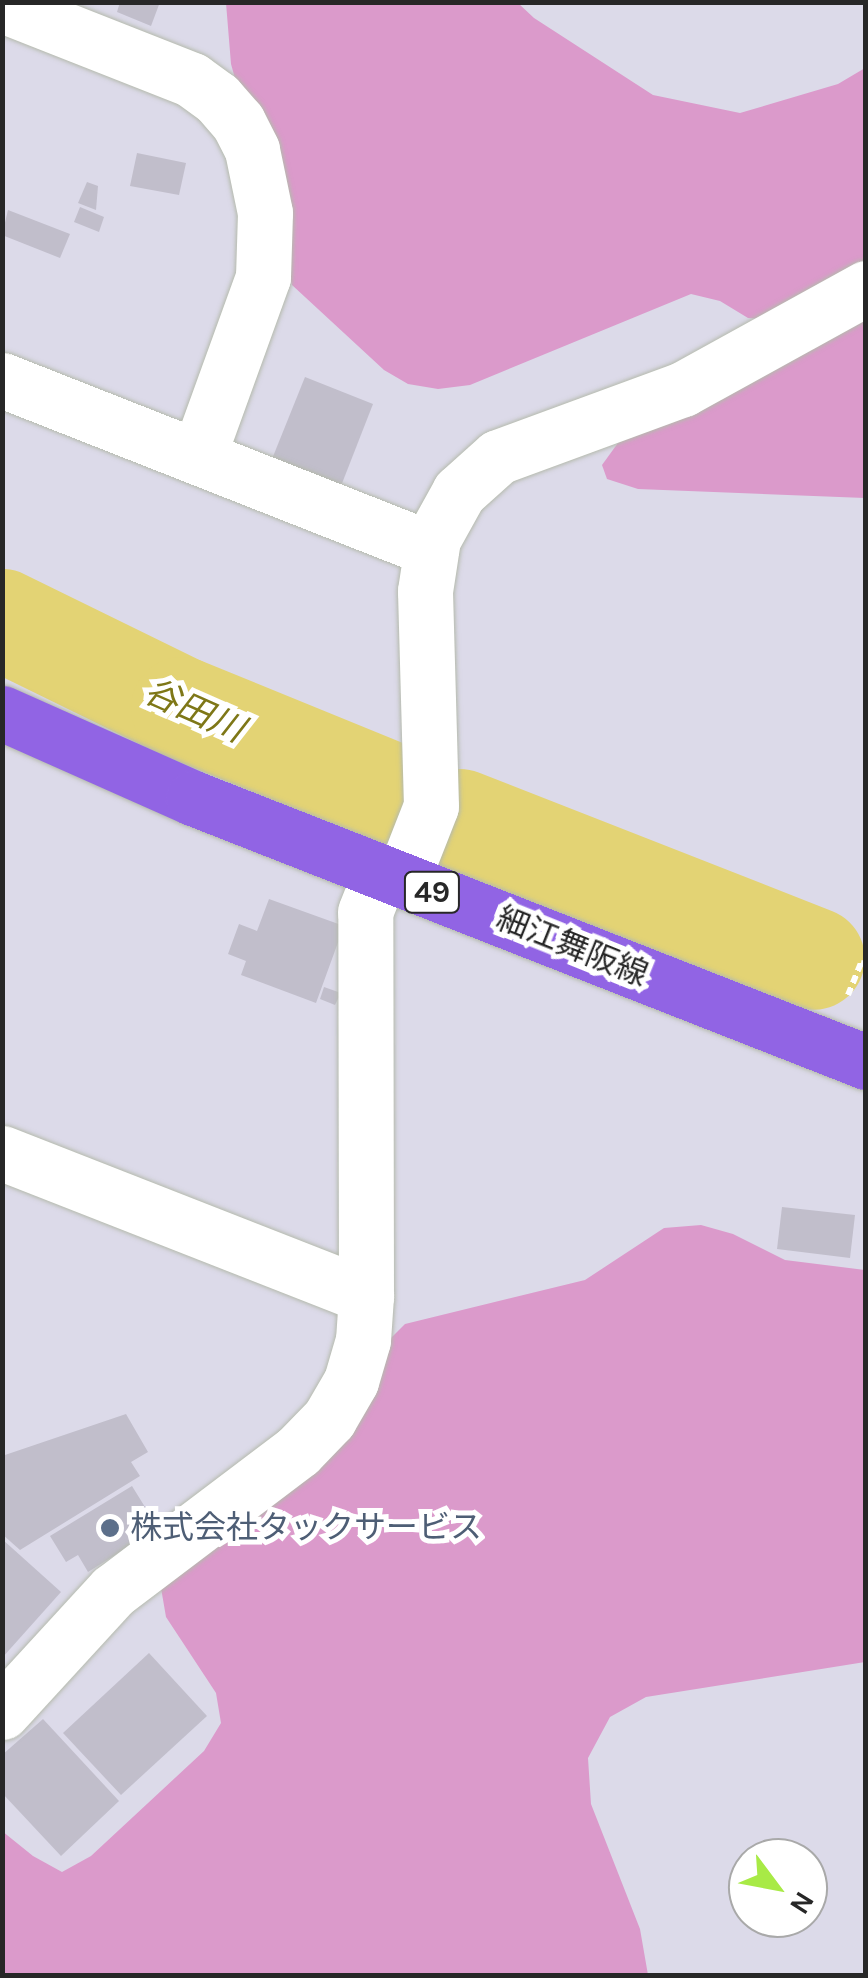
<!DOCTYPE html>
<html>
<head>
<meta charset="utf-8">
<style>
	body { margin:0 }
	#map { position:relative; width:868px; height:1978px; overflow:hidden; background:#dcdae9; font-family:Karla,"Noto Sans JP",sans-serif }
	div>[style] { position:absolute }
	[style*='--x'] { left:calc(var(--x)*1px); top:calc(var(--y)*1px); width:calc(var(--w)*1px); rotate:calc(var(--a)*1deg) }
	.green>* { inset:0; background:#db9acb }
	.river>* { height:102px; margin:-51px; padding:0 51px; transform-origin:51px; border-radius:51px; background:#e3d374 }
	.building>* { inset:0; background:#c1becb }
	.path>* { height:6px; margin-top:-3px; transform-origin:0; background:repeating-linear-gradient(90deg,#fff 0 8px,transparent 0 13px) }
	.roads { filter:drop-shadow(0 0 2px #b5baad) drop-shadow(0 0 2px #b5baad) }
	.street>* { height:55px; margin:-27.5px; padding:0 27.5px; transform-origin:27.5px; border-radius:27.5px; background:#fff }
	.primary>* { height:55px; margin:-27.5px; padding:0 27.5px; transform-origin:27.5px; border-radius:27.5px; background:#9164e4 }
	.dots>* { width:28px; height:28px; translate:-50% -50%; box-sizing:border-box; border:5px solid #fff; border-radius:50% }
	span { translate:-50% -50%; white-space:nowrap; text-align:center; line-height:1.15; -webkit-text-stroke:10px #fff; paint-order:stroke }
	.shield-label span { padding:2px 8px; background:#fff; border:2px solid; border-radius:8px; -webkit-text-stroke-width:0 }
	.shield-label { font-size:30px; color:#272727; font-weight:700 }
	.street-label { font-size:32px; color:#272727 }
	.service-label { font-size:32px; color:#4e5e75 }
	.left { translate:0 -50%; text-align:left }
	.water-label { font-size:35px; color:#7e7717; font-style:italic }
	.frame { position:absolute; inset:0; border:5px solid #272727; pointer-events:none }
	.north { position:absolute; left:728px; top:1838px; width:100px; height:100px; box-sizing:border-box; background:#fff; border:2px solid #a9a9a9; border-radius:50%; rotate:122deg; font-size:28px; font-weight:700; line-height:40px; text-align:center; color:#272727 }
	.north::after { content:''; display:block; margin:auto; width:35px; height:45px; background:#a8ea46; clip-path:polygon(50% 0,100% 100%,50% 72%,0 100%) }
</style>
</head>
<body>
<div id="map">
	<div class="green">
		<div style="clip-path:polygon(226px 3px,518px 3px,534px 18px,653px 95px,740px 113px,838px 84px,865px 68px,865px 264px,762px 319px,748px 318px,720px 301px,691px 294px,470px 385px,438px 389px,408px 384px,384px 370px,292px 285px,231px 64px)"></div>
		<div style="clip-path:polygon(865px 313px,865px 498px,638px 489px,607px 479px,602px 465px,623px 436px)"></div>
		<div style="clip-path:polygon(701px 1225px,733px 1234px,785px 1260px,865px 1270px,865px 1662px,646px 1697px,610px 1717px,588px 1758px,591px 1804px,640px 1929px,648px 1975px,3px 1975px,2px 1831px,33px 1856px,62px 1872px,91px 1856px,204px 1751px,221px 1723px,216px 1693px,166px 1617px,161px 1588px,386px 1343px,405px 1324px,585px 1280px,664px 1228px)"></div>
	</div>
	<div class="river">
		<div style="--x:2;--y:620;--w:200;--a:26.1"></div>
		<div style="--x:182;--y:708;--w:225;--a:22.2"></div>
		<div style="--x:460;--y:820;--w:380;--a:21.4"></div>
	</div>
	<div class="building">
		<div style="clip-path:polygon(120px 2px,160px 2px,151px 26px,117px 12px)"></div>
		<div style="clip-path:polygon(137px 153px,186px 163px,179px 195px,130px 186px)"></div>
		<div style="clip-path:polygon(87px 182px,98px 186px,96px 210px,78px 203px)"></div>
		<div style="clip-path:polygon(80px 207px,104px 217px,99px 232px,74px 222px)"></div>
		<div style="clip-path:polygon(8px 210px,70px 234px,60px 258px,2px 235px)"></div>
		<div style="clip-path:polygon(305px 377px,373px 404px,341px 486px,272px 459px)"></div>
		<div style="clip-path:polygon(269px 899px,344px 926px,316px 1003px,241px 975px,246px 961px,228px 954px,239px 924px,257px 931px)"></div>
		<div style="clip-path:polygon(324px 987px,341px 993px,335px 1005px,320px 999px)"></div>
		<div style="clip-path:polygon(782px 1207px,855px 1215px,850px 1258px,777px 1249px)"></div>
		<div style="clip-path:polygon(126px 1414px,148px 1452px,131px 1462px,140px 1476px,20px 1550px,2px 1534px,2px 1456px)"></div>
		<div style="clip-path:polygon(132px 1486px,158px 1528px,88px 1572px,78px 1555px,66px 1562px,50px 1536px)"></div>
		<div style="clip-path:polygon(2px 1539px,61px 1592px,2px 1658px)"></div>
		<div style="clip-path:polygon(149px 1653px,207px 1716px,121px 1795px,63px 1733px)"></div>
		<div style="clip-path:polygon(43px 1719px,119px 1801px,61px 1856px,2px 1793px,2px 1755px)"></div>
	</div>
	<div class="path">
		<div style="--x:848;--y:995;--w:35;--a:-68"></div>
		<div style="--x:861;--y:963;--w:5;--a:11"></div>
	</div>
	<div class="roads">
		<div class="street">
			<div style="--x:2;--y:5;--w:204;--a:21.5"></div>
			<div style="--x:192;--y:80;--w:31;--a:36"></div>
			<div style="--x:217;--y:98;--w:32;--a:49"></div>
			<div style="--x:238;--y:122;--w:31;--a:63"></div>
			<div style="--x:252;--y:150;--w:64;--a:78.3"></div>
			<div style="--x:265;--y:213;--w:64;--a:91.8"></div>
			<div style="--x:263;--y:277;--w:191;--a:109.9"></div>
			<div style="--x:2;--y:380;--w:461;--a:21.5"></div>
			<div style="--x:402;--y:880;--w:79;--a:-68.6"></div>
			<div style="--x:431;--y:806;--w:215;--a:-91.6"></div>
			<div style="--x:425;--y:591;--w:53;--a:-81.3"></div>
			<div style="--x:433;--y:539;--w:54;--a:-61"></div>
			<div style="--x:459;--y:492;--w:52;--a:-41.9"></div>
			<div style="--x:498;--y:457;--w:197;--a:-20.2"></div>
			<div style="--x:683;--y:389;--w:209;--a:-28.9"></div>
			<div style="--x:2;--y:1153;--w:391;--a:21.4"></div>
			<div style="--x:2;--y:1712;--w:164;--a:-47.5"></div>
			<div style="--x:113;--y:1591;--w:232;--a:-37.1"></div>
			<div style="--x:298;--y:1451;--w:45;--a:-45.9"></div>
			<div style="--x:329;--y:1419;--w:44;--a:-59.9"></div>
			<div style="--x:351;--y:1381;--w:43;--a:-73.7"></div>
			<div style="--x:363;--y:1340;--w:44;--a:-86.1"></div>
			<div style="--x:366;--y:1296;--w:384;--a:-90.1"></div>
			<div style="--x:365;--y:912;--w:43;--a:-68.2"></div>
		</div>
		<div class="primary">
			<div style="--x:2;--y:713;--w:209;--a:24"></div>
			<div style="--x:193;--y:798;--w:723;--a:21.42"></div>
		</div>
	</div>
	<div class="dots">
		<div style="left:110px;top:1528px;background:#5c6f8a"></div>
	</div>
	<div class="shield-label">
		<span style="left:432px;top:892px">49</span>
	</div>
	<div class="street-label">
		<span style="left:572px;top:947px;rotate:22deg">細江舞阪線</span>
	</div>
	<div class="service-label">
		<span class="left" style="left:130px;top:1528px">株式会社タックサービス</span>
	</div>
	<div class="water-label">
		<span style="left:194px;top:711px;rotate:24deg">谷田川</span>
	</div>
	<div class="frame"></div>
	<div class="north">N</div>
</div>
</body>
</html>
